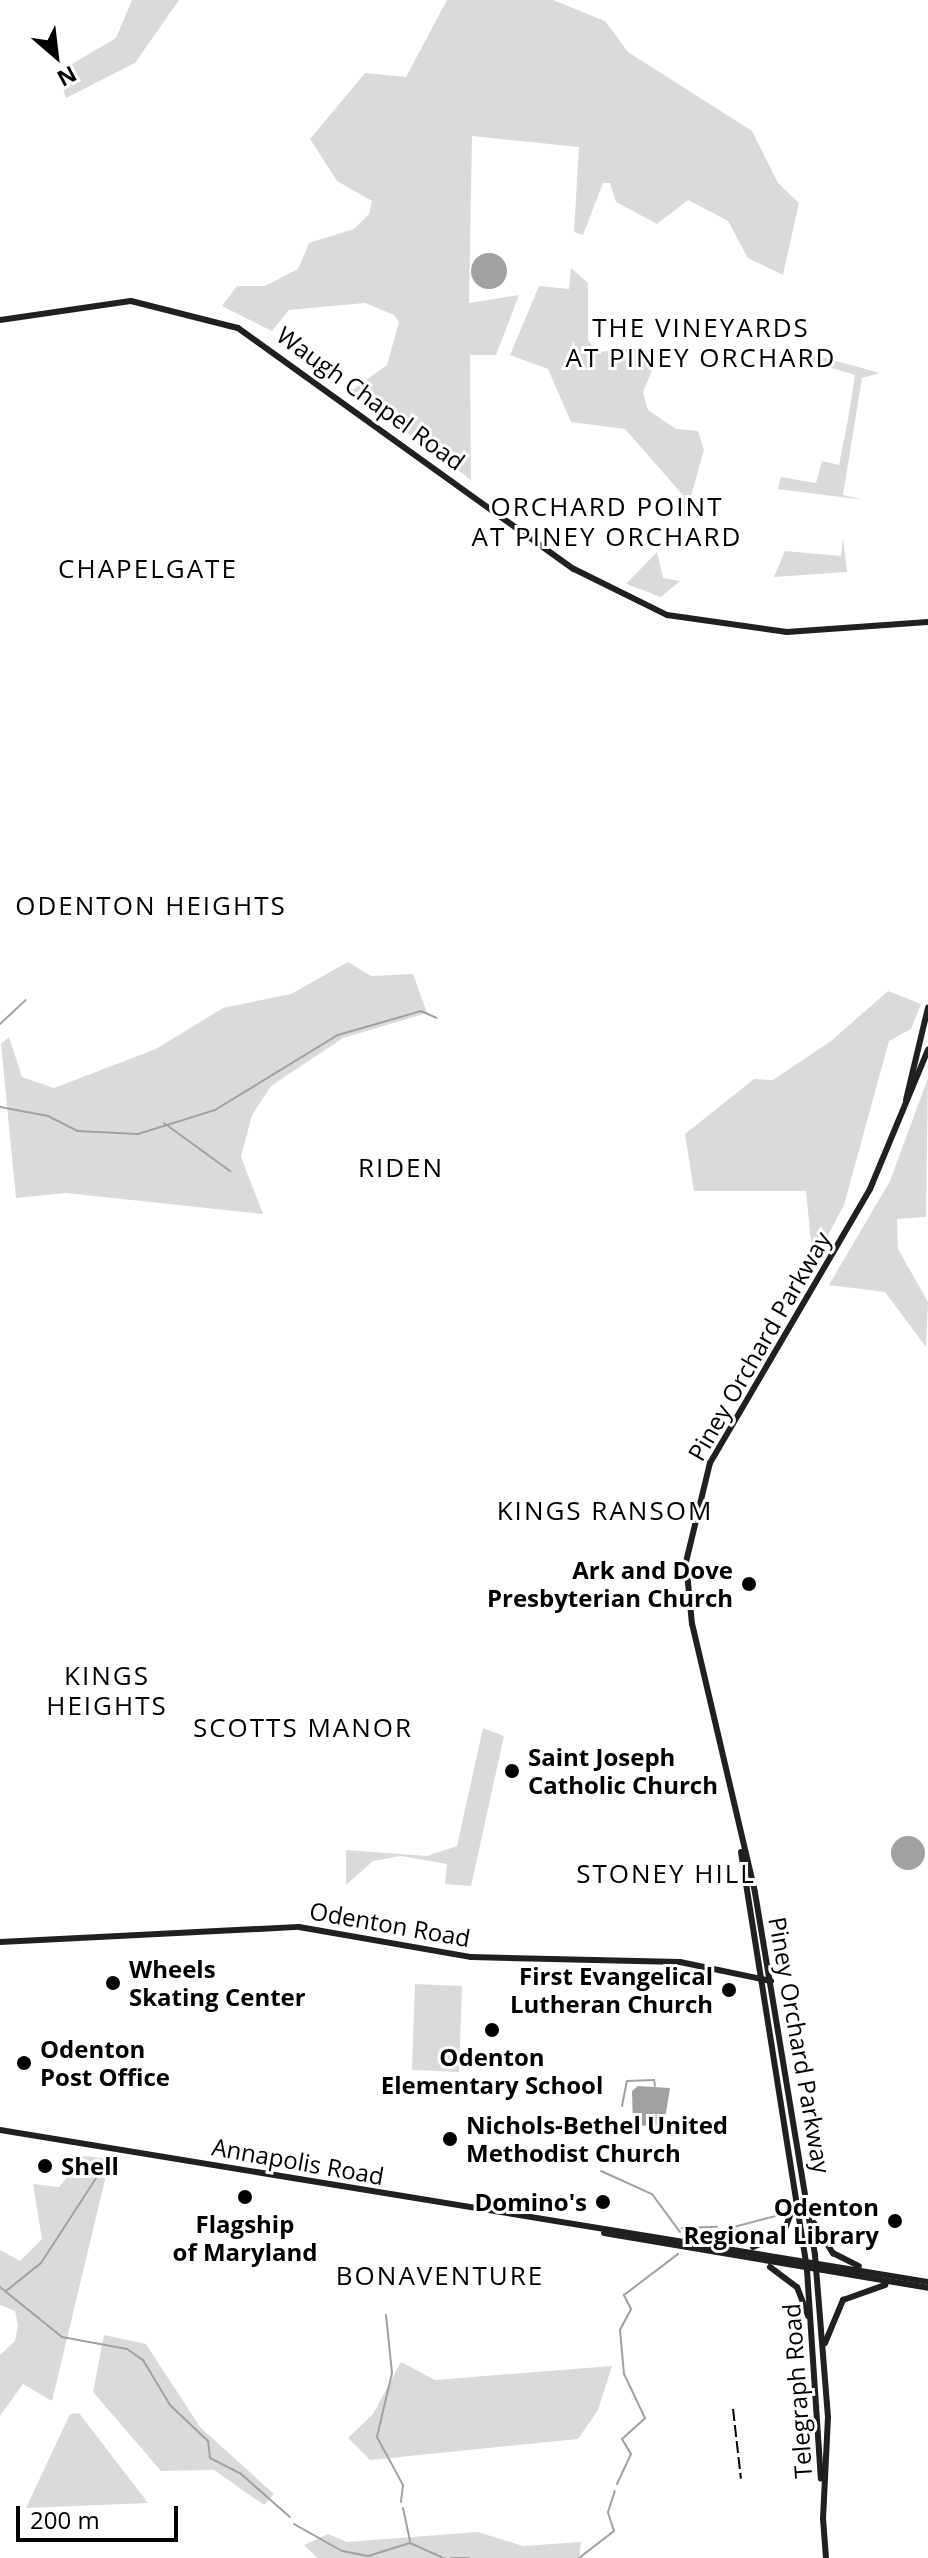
<!DOCTYPE html>
<html>
<head>
<meta charset="utf-8">
<style>
	body { margin:0 }
	#map { position:relative; width:928px; height:2558px; overflow:hidden; background:#fff; font-family:"Open Sans",sans-serif }
	div>[style] { position:absolute }
	[style*='--x'] { left:calc(var(--x)*1px); top:calc(var(--y)*1px); width:calc(var(--w)*1px); rotate:calc(var(--a)*1deg) }
	.green>* { inset:0; background:#dadada }
	.water>* { inset:0; background:#a1a1a1 }
	.round { border-radius:50% }
	.stream>* { height:2px; margin:-1px; padding:0 1px; transform-origin:1px; border-radius:1px; background:#a1a1a1 }
	.secondary>* { height:6px; margin:-3px; padding:0 3px; transform-origin:3px; border-radius:3px; background:#202020 }
	.rail>* { height:2px; margin-top:-1px; transform-origin:0; background:repeating-linear-gradient(90deg,#000 0 12px,transparent 0 16px) }
	.dots>* { width:22px; height:22px; translate:-50% -50%; box-sizing:border-box; border:4px solid #fff; border-radius:50% }
	span { translate:-50% -50%; white-space:nowrap; text-align:center; line-height:1.15; -webkit-text-stroke:6px #fff; paint-order:stroke }
	.street-label { font-size:24px; color:#000 }
	.poi-label { font-size:24px; color:#000; font-weight:700 }
	.right { translate:-100% -50%; text-align:right }
	.left { translate:0 -50%; text-align:left }
	.neighbourhood-label { font-size:26px; color:#000; letter-spacing:2px }
	.north { position:absolute; left:16px; top:16px; width:80px; height:80px; -webkit-text-stroke:6px #fff; paint-order:stroke; rotate:152deg; font-size:22px; font-weight:700; line-height:32px; text-align:center; color:#000 }
	.north::after { content:''; display:block; margin:auto; width:28px; height:36px; background:#000; clip-path:polygon(50% 0,100% 100%,50% 72%,0 100%) }
	.scale { position:absolute; left:16px; top:2506px; width:162px; height:36px; box-sizing:border-box; border:4px solid #000; border-top:0; padding-left:10px; font-size:24px; line-height:28px; white-space:nowrap; color:#000; -webkit-text-stroke:6px #fff; paint-order:stroke }
</style>
</head>
<body>
<div id="map">
	<div class="green">
		<div style="clip-path:polygon(132px 0,179px 0,135px 63px,66px 98px,57px 73px,116px 38px)"></div>
		<div style="clip-path:polygon(447px 0,553px 0,605px 21px,628px 52px,752px 131px,778px 183px,799px 203px,783px 275px,748px 258px,728px 221px,688px 200px,657px 224px,616px 202px,610px 183px,603px 183px,583px 235px,574px 232px,579px 147px,472px 136px,469px 303px,519px 295px,496px 355px,470px 355px,471px 480px,351px 391px,387px 365px,399px 322px,394px 315px,365px 303px,289px 310px,272px 331px,222px 306px,237px 286px,265px 286px,298px 269px,309px 243px,354px 229px,369px 214px,372px 201px,337px 181px,310px 139px,365px 73px,406px 77px)"></div>
		<div style="clip-path:polygon(571px 268px,588px 283px,588px 340px,598px 352px,640px 348px,656px 361px,643px 392px,648px 410px,676px 429px,698px 431px,704px 450px,685px 517px,682px 494px,625px 429px,571px 422px,548px 369px,510px 355px,539px 286px,569px 289px)"></div>
		<div style="clip-path:polygon(803px 352px,880px 373px,862px 378px,843px 495px,864px 500px,778px 489px,781px 477px,816px 483px,822px 461px,839px 465px,848px 419px,855px 375px,803px 359px)"></div>
		<div style="clip-path:polygon(843px 537px,847px 572px,774px 577px,785px 551px,841px 556px)"></div>
		<div style="clip-path:polygon(657px 552px,663px 578px,680px 581px,661px 597px,626px 584px)"></div>
		<div style="clip-path:polygon(348px 962px,371px 976px,413px 974px,427px 1013px,343px 1038px,271px 1086px,252px 1115px,241px 1157px,263px 1214px,66px 1193px,16px 1198px,1px 1044px,9px 1037px,22px 1077px,54px 1088px,156px 1049px,223px 1008px,291px 994px)"></div>
		<div style="clip-path:polygon(888px 991px,921px 1004px,911px 1029px,889px 1041px,844px 1205px,813px 1263px,806px 1191px,694px 1191px,685px 1134px,754px 1079px,773px 1080px,831px 1041px)"></div>
		<div style="clip-path:polygon(928px 1078px,926px 1217px,897px 1219px,898px 1249px,928px 1302px,926px 1347px,885px 1292px,829px 1285px,890px 1181px)"></div>
		<div style="clip-path:polygon(483px 1728px,504px 1736px,471px 1886px,445px 1884px,447px 1864px,401px 1856px,373px 1861px,346px 1885px,346px 1850px,427px 1856px,457px 1846px)"></div>
		<div style="clip-path:polygon(415px 1984px,462px 1986px,459px 2072px,412px 2070px)"></div>
		<div style="clip-path:polygon(84px 2156px,110px 2159px,52px 2401px,23px 2384px,0 2416px,0 2355px,15px 2341px,18px 2325px,15px 2311px,0 2305px,0 2250px,20px 2261px,42px 2239px,33px 2184px,59px 2187px)"></div>
		<div style="clip-path:polygon(104px 2335px,146px 2344px,200px 2427px,274px 2494px,264px 2505px,214px 2470px,161px 2471px,93px 2392px)"></div>
		<div style="clip-path:polygon(401px 2362px,435px 2380px,612px 2366px,598px 2410px,578px 2439px,370px 2460px,348px 2438px,373px 2414px)"></div>
		<div style="clip-path:polygon(79px 2413px,148px 2503px,26px 2508px,70px 2414px)"></div>
		<div style="clip-path:polygon(478px 2532px,523px 2546px,581px 2542px,579px 2558px,317px 2558px,304px 2545px,328px 2534px,347px 2542px)"></div>
	</div>
	<div class="water">
		<div class="round" style="left:471px;top:253px;width:36px;height:36px"></div>
		<div class="round" style="left:891px;top:1836px;width:34px;height:34px"></div>
		<div style="clip-path:polygon(638px 2086px,670px 2088px,664px 2125px,633px 2126px,632px 2091px)"></div>
	</div>
	<div class="stream">
		<div style="--x:0;--y:1024;--w:35;--a:-43"></div>
		<div style="--x:0;--y:1107;--w:49;--a:10.6"></div>
		<div style="--x:48;--y:1116;--w:33;--a:27"></div>
		<div style="--x:77;--y:1131;--w:61;--a:2.8"></div>
		<div style="--x:138;--y:1134;--w:81;--a:-17.3"></div>
		<div style="--x:215;--y:1110;--w:144;--a:-31.4"></div>
		<div style="--x:338;--y:1035;--w:86;--a:-16.1"></div>
		<div style="--x:421;--y:1011;--w:17;--a:24"></div>
		<div style="--x:164;--y:1123;--w:82;--a:36"></div>
		<div style="--x:622;--y:2106;--w:25;--a:-79"></div>
		<div style="--x:627;--y:2081;--w:27;--a:-2"></div>
		<div style="--x:654;--y:2080;--w:6;--a:81"></div>
		<div style="--x:601;--y:2171;--w:56;--a:24.3"></div>
		<div style="--x:652;--y:2194;--w:47;--a:53.6"></div>
		<div style="--x:682;--y:2228;--w:35;--a:-2"></div>
		<div style="--x:730;--y:2228;--w:55;--a:-14.8"></div>
		<div style="--x:0;--y:2287;--w:80;--a:38.9"></div>
		<div style="--x:62;--y:2337;--w:66;--a:10.5"></div>
		<div style="--x:127;--y:2349;--w:19;--a:35"></div>
		<div style="--x:143;--y:2360;--w:52;--a:59"></div>
		<div style="--x:170;--y:2405;--w:52;--a:43.5"></div>
		<div style="--x:208;--y:2441;--w:17;--a:83"></div>
		<div style="--x:210;--y:2458;--w:35;--a:27"></div>
		<div style="--x:241;--y:2474;--w:65;--a:41.3"></div>
		<div style="--x:6;--y:2291;--w:45;--a:-38.7"></div>
		<div style="--x:41;--y:2263;--w:112;--a:-57"></div>
		<div style="--x:386;--y:2315;--w:58;--a:84.1"></div>
		<div style="--x:392;--y:2373;--w:66;--a:103.2"></div>
		<div style="--x:377;--y:2437;--w:55;--a:61.6"></div>
		<div style="--x:403;--y:2485;--w:17;--a:97"></div>
		<div style="--x:617;--y:2484;--w:33;--a:-65"></div>
		<div style="--x:631;--y:2454;--w:17;--a:-121"></div>
		<div style="--x:622;--y:2439;--w:31;--a:-42"></div>
		<div style="--x:645;--y:2418;--w:49;--a:-115.5"></div>
		<div style="--x:624;--y:2374;--w:44;--a:-95.2"></div>
		<div style="--x:620;--y:2330;--w:24;--a:-62"></div>
		<div style="--x:631;--y:2309;--w:16;--a:-117"></div>
		<div style="--x:624;--y:2295;--w:68;--a:-37.2"></div>
		<div style="--x:403;--y:2508;--w:35;--a:78"></div>
		<div style="--x:294;--y:2524;--w:55;--a:29.4"></div>
		<div style="--x:342;--y:2551;--w:26;--a:11"></div>
		<div style="--x:368;--y:2556;--w:44;--a:-17.2"></div>
		<div style="--x:410;--y:2543;--w:37;--a:24"></div>
		<div style="--x:451;--y:2558;--w:18;--a:0"></div>
		<div style="--x:579;--y:2558;--w:44;--a:-37.6"></div>
		<div style="--x:614;--y:2531;--w:20;--a:-108"></div>
		<div style="--x:608;--y:2512;--w:22;--a:-72"></div>
	</div>
	<div class="secondary">
		<div style="--x:0;--y:320;--w:132;--a:-8.3"></div>
		<div style="--x:131;--y:301;--w:110;--a:14.2"></div>
		<div style="--x:238;--y:328;--w:413;--a:35.7"></div>
		<div style="--x:574;--y:569;--w:104;--a:26.3"></div>
		<div style="--x:667;--y:615;--w:121;--a:8.1"></div>
		<div style="--x:787;--y:632;--w:141;--a:-4.1"></div>
		<div style="--x:906;--y:1100;--w:95;--a:-76.6"></div>
		<div style="--x:741;--y:1852;--w:423;--a:81"></div>
		<div style="--x:807;--y:2270;--w:209;--a:86.2"></div>
		<div style="--x:0;--y:1942;--w:299;--a:-2.9"></div>
		<div style="--x:299;--y:1927;--w:175;--a:9.9"></div>
		<div style="--x:471;--y:1957;--w:209;--a:1.4"></div>
		<div style="--x:680;--y:1962;--w:93;--a:11.8"></div>
		<div style="--x:0;--y:2130;--w:940;--a:9.3"></div>
		<div style="--x:814;--y:2223;--w:36;--a:58"></div>
		<div style="--x:833;--y:2253;--w:29;--a:27"></div>
		<div style="--x:604;--y:2233;--w:329;--a:9.6"></div>
		<div style="--x:753;--y:2247;--w:33;--a:-23"></div>
		<div style="--x:783;--y:2234;--w:34;--a:-69"></div>
		<div style="--x:770;--y:2267;--w:34;--a:37"></div>
		<div style="--x:797;--y:2287;--w:31;--a:69"></div>
		<div style="--x:825;--y:2343;--w:47;--a:-67.3"></div>
		<div style="--x:843;--y:2300;--w:45;--a:-19.7"></div>
		<div style="--x:823;--y:2518;--w:40;--a:85.7"></div>
		<div style="--x:823;--y:2519;--w:102;--a:-87.2"></div>
		<div style="--x:828;--y:2417;--w:163;--a:-94.6"></div>
		<div style="--x:815;--y:2255;--w:368;--a:-99.4"></div>
		<div style="--x:755;--y:1892;--w:275;--a:-103.2"></div>
		<div style="--x:692;--y:1624;--w:62;--a:-95.5"></div>
		<div style="--x:686;--y:1562;--w:102;--a:-76.4"></div>
		<div style="--x:710;--y:1463;--w:317;--a:-59.7"></div>
		<div style="--x:870;--y:1189;--w:151;--a:-67.4"></div>
	</div>
	<div class="rail">
		<div style="--x:733;--y:2409;--w:70;--a:83.5"></div>
	</div>
	<div class="dots">
		<div style="left:749px;top:1584px;background:#000"></div>
		<div style="left:512px;top:1771px;background:#000"></div>
		<div style="left:113px;top:1983px;background:#000"></div>
		<div style="left:729px;top:1990px;background:#000"></div>
		<div style="left:492px;top:2030px;background:#000"></div>
		<div style="left:24px;top:2063px;background:#000"></div>
		<div style="left:450px;top:2139px;background:#000"></div>
		<div style="left:45px;top:2166px;background:#000"></div>
		<div style="left:245px;top:2197px;background:#000"></div>
		<div style="left:603px;top:2202px;background:#000"></div>
		<div style="left:895px;top:2221px;background:#000"></div>
	</div>
	<div class="street-label">
		<span style="left:371px;top:398px;rotate:36deg">Waugh Chapel Road</span>
		<span style="left:759px;top:1346px;rotate:-60deg">Piney Orchard Parkway</span>
		<span style="left:390px;top:1924px;rotate:10deg">Odenton Road</span>
		<span style="left:800px;top:2045px;rotate:80deg">Piney Orchard Parkway</span>
		<span style="left:298px;top:2161px;rotate:10deg">Annapolis Road</span>
		<span style="left:797px;top:2391px;rotate:-94deg">Telegraph Road</span>
	</div>
	<div class="poi-label">
		<span class="right" style="left:733px;top:1584px">Ark and Dove<br>Presbyterian Church</span>
		<span class="left" style="left:528px;top:1771px">Saint Joseph<br>Catholic Church</span>
		<span class="left" style="left:129px;top:1983px">Wheels<br>Skating Center</span>
		<span class="right" style="left:713px;top:1990px">First Evangelical<br>Lutheran Church</span>
		<span class="left" style="left:40px;top:2063px">Odenton<br>Post Office</span>
		<span style="left:492px;top:2071px">Odenton<br>Elementary School</span>
		<span class="left" style="left:466px;top:2139px">Nichols-Bethel United<br>Methodist Church</span>
		<span class="left" style="left:61px;top:2166px">Shell</span>
		<span class="right" style="left:587px;top:2202px">Domino's</span>
		<span class="right" style="left:879px;top:2221px">Odenton<br>Regional Library</span>
		<span style="left:245px;top:2238px">Flagship<br>of Maryland</span>
	</div>
	<div class="neighbourhood-label">
		<span style="left:701px;top:343px">THE VINEYARDS<br>AT PINEY ORCHARD</span>
		<span style="left:607px;top:522px">ORCHARD POINT<br>AT PINEY ORCHARD</span>
		<span style="left:148px;top:569px">CHAPELGATE</span>
		<span style="left:151px;top:906px">ODENTON HEIGHTS</span>
		<span style="left:401px;top:1168px">RIDEN</span>
		<span style="left:605px;top:1511px">KINGS RANSOM</span>
		<span style="left:107px;top:1691px">KINGS<br>HEIGHTS</span>
		<span style="left:303px;top:1728px">SCOTTS MANOR</span>
		<span style="left:666px;top:1874px">STONEY HILL</span>
		<span style="left:440px;top:2276px">BONAVENTURE</span>
	</div>
	<div class="north">N</div>
	<div class="scale">200 m</div>
</div>
</body>
</html>
